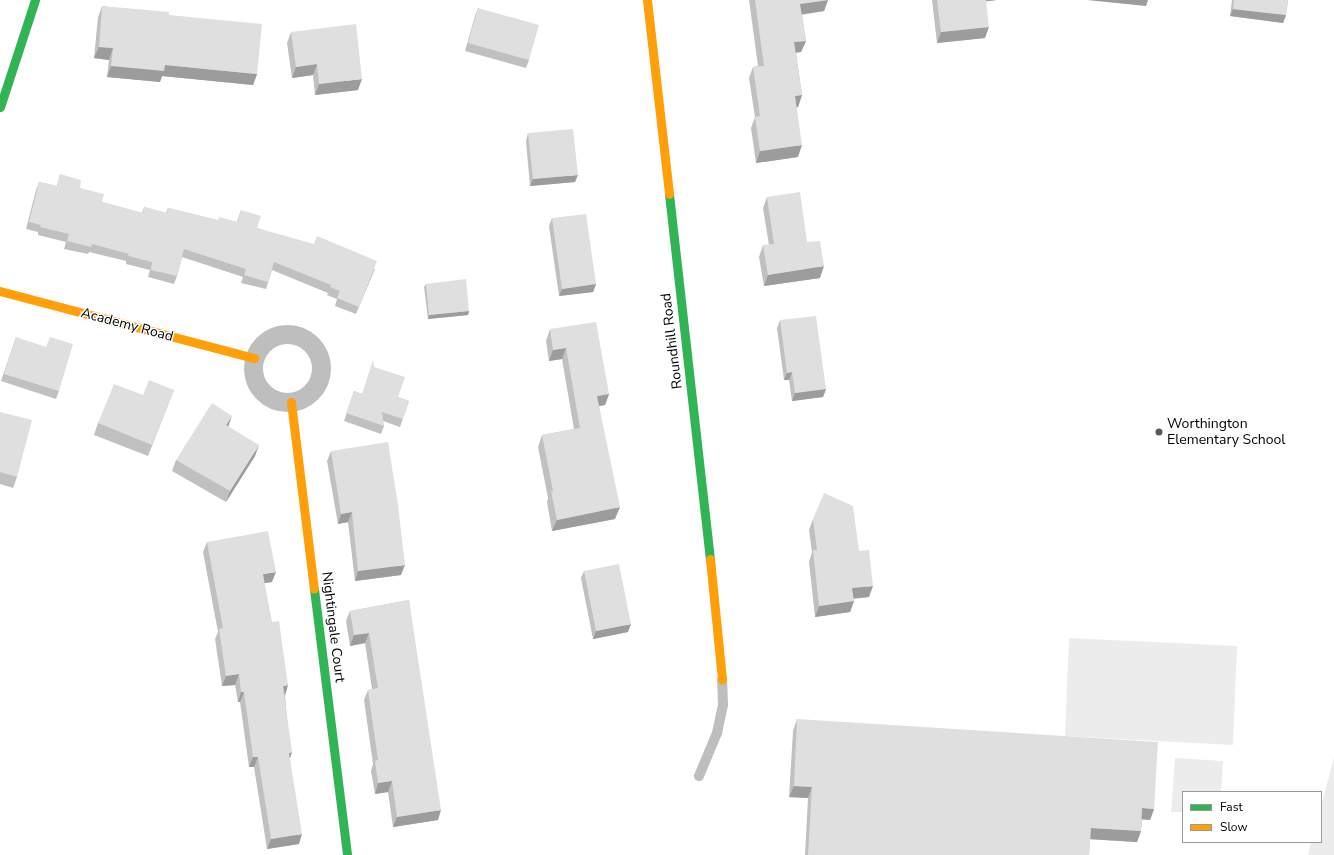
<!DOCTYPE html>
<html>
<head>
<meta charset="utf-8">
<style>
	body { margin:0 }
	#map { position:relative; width:1334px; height:855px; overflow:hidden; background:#fff; font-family:"Nunito Sans",sans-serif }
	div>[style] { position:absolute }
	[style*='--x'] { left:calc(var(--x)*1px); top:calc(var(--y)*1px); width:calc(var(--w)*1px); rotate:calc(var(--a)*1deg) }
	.green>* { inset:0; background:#ececec }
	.lane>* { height:10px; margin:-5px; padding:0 5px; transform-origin:5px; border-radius:5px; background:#bebebe }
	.street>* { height:19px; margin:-9.5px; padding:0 9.5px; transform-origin:9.5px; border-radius:9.5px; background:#bebebe }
	.street>.ring { margin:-9.5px; padding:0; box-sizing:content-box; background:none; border:19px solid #bebebe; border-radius:50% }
	.fast>* { height:9px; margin:-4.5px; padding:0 4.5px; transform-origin:4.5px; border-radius:4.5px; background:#30b455 }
	.slow>* { height:9px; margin:-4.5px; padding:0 4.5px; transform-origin:4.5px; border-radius:4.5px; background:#ff9f0a }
	.wall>* { inset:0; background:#c0c0c0 }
	.shaded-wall>* { inset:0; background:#9c9c9c }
	.building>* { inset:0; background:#dfdfdf }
	.dots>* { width:11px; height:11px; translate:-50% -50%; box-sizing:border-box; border:2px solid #fff; border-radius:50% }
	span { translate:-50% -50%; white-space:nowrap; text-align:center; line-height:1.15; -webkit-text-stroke:3px #fff; paint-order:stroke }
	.street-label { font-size:14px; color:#000 }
	.poi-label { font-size:14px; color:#000 }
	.left { translate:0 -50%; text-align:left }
	.legend { position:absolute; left:1182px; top:791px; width:140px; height:52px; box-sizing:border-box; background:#fff; border:1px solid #999; margin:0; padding:5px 7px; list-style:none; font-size:12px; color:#000 }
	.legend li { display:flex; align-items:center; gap:8px; height:20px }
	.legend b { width:20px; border:1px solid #999 }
</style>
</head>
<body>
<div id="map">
	<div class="green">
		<div style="clip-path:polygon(1069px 638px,1237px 646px,1233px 745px,1065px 736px)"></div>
		<div style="clip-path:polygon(1175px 758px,1223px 761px,1221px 792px,1183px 792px,1183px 812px,1171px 812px)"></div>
		<div style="clip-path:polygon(1334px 758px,1334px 855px,1308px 855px,1311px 842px,1321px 842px,1321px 806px)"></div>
	</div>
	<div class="lane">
		<div style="--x:699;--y:776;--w:47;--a:-67.3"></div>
		<div style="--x:717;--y:733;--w:29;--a:-78"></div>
		<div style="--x:723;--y:705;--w:26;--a:-92"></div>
	</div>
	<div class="street">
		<div class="ring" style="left:253px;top:334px;width:49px;height:49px"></div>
	</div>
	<div class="fast">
		<div style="--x:0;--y:107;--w:113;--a:-71.9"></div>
		<div style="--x:669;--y:194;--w:367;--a:83.6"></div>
		<div style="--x:314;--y:589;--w:268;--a:82.9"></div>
	</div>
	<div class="slow">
		<div style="--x:647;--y:0;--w:195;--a:83.5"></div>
		<div style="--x:0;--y:291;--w:263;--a:14.8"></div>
		<div style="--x:291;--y:402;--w:188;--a:83"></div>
		<div style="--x:710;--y:559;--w:121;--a:84.3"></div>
	</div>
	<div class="wall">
		<div style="clip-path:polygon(749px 0,828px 0,824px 11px,802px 15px,806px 41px,801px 52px,796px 53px,802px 95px,798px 107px,797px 107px,798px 157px,756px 163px,751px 128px,755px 117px,749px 78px,753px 67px,758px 66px)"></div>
		<div style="clip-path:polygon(932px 0,997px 0,986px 1px,985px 38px,937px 43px)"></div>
		<div style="clip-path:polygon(1232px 0,1288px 0,1286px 15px,1283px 23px,1230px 16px)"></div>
		<div style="clip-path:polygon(102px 6px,169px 15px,257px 74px,253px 85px,162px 76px,160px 82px,107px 77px,109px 60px,94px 58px,98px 17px)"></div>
		<div style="clip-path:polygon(478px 8px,529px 60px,526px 68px,465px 51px,475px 16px)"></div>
		<div style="clip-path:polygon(291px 32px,358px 90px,315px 95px,313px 75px,292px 78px,287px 43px)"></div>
		<div style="clip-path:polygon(528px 133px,575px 182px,530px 186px,526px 141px)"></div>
		<div style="clip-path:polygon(60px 174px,80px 188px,102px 202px,142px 213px,144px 207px,166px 213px,168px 208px,217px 220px,237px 222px,241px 210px,257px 228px,375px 269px,356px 314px,335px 306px,337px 299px,327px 295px,328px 293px,272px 270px,266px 289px,241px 283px,243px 277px,182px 257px,177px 276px,174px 284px,148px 277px,150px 270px,126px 264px,126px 261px,89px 252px,88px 254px,64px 249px,66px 242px,38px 235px,38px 232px,26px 229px,36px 190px,39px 182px,57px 186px)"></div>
		<div style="clip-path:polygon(767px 197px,807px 242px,820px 278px,764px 286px,759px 257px,763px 245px,769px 245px,763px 208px)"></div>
		<div style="clip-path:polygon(552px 218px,596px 284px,593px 292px,559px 296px,549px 226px)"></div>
		<div style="clip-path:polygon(426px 284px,469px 311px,468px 315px,428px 319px,424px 287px)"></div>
		<div style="clip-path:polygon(780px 320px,826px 389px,823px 397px,792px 401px,789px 380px,784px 380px,777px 328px)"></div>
		<div style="clip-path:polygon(550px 329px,609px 394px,605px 405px,599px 406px,615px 519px,552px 531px,547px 502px,548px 498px,538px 447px,542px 435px,574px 429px,562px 359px,549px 361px,546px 341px)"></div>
		<div style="clip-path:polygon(16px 337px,59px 391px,56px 399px,1px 381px)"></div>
		<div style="clip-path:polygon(374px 367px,398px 397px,409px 401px,400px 427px,383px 421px,384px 426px,381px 434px,344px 421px,354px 391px,362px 394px)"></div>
		<div style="clip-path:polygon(174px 390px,148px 456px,94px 435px,98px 423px,143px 395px)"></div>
		<div style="clip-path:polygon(0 412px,17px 477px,13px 488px,0 484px)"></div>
		<div style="clip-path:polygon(228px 426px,255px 456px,226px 502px,172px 471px,176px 460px)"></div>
		<div style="clip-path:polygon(331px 451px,401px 575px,355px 581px,348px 522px,338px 524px,327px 461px)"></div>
		<div style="clip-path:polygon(813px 519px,859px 551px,869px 597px,853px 599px,854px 601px,850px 612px,815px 617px,809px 562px,812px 552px,809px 530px)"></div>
		<div style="clip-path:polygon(207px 542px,272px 582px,264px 583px,285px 695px,290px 760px,299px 844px,267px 849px,254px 767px,249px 767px,240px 702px,238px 702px,235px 685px,222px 686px,215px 639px,218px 632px,203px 552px)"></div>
		<div style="clip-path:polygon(584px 571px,628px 632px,593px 639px,581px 578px)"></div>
		<div style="clip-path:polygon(409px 600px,438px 820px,393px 827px,388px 792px,375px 794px,371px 771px,373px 764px,364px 700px,368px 690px,372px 689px,365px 643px,350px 646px,346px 621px,350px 611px)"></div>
		<div style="clip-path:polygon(797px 719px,1154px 809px,1150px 820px,1142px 819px,1141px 831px,1137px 842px,1090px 839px,1089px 855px,805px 855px,808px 798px,789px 797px,793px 731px)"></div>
	</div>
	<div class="shaded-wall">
		<div style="clip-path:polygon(828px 0,824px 11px,796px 15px,800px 4px)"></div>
		<div style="clip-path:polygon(982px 0,997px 0,981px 2px)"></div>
		<div style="clip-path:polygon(1087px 0,1148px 0,1146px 6px)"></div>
		<div style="clip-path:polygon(1233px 9px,1286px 15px,1283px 23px,1230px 16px)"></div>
		<div style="clip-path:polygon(989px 27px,985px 38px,937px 43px,941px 32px)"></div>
		<div style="clip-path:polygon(806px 41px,801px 52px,790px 53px,794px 42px)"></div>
		<div style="clip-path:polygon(99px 47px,113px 48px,109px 60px,94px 58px)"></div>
		<div style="clip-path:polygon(317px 64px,313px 75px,292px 78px,296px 67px)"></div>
		<div style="clip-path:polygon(165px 65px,257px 74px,253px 85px,162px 76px,160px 82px,107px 77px,111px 66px)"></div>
		<div style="clip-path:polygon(362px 79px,358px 90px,315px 95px,319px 84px)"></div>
		<div style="clip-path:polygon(802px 95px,798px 107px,791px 108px,795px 96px)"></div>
		<div style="clip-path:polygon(802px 145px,798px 157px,756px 163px,760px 151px)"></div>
		<div style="clip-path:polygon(578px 175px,575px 182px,530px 186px,533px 179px)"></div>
		<div style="clip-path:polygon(824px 266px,820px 278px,764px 286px,768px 275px)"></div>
		<div style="clip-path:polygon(596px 284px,593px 292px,559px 296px,562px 289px)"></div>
		<div style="clip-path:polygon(469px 311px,468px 315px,428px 319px,429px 315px)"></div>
		<div style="clip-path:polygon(566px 348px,562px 359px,549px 361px,553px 350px)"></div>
		<div style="clip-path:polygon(792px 372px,789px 380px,784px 380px,787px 373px)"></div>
		<div style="clip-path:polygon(826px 389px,823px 397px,792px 401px,795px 393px)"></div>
		<div style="clip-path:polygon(609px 394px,605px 405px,593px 407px,597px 396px)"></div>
		<div style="clip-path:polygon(232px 416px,228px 427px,226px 425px)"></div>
		<div style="clip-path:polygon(259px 445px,255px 456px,226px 502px,230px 491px)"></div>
		<div style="clip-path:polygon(620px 507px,615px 519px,552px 531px,557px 520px)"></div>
		<div style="clip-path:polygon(352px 512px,348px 522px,338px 524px,341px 514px)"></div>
		<div style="clip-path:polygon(405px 565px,401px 575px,355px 581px,358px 571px)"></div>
		<div style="clip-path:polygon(276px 572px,272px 582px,259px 584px,263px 574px)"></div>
		<div style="clip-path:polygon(873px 586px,869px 597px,848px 599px,852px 588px)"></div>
		<div style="clip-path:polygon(854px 601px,850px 612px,815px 617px,819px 606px)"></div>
		<div style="clip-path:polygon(631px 624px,628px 632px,593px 639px,596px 631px)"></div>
		<div style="clip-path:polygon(369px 633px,365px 643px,350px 646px,354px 635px)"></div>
		<div style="clip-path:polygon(239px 674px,235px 685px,222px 686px,226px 676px)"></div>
		<div style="clip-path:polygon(288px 685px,285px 696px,283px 686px)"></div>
		<div style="clip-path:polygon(241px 692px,244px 692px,240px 702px,238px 702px)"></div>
		<div style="clip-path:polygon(292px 752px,289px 762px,289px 753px)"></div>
		<div style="clip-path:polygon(253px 757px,258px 757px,254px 767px,249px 767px)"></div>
		<div style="clip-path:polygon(392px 781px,388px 792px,375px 794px,378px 783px)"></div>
		<div style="clip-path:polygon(794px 786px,812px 787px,808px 798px,789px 797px)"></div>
		<div style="clip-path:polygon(1142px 808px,1154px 809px,1150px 820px,1138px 819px)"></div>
		<div style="clip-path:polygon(441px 810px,438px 820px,393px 827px,397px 817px)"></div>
		<div style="clip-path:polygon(1091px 828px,1141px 831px,1137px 842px,1087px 839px)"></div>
		<div style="clip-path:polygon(302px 834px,299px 844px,267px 849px,271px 839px)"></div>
	</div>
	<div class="building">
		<div style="clip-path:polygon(755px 0,828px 0,800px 4px,806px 41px,794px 42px,802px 95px,795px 96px,802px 145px,760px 151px,755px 117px,760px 116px,753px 67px,764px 66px)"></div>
		<div style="clip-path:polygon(937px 0,986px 0,989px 27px,941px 32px)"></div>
		<div style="clip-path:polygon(1234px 0,1288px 0,1286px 15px,1233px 9px)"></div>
		<div style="clip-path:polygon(102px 6px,169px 12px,169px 15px,262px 24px,257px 74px,165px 65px,164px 71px,111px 66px,113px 48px,99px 47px)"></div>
		<div style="clip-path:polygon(478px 8px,539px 25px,529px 60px,468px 43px)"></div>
		<div style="clip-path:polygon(356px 24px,362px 79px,319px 84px,317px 64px,296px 67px,291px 32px)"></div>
		<div style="clip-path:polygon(573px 129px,578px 175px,533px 179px,528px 133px)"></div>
		<div style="clip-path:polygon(60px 174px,81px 180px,80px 188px,104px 194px,102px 202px,143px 213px,144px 207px,167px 213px,168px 208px,218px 220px,219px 217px,238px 222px,241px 210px,261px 216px,257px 228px,314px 244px,317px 236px,377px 261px,359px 307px,337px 298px,340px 291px,330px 287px,331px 285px,274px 262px,268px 282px,244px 275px,246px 269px,184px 249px,177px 276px,151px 270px,152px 262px,128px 256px,129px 254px,92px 244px,91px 247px,67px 241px,69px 234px,40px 227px,41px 225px,29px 222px,39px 182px,57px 186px)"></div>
		<div style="clip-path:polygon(800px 192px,807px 242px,820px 241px,824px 266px,768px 275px,763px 245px,774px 244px,767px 197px)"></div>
		<div style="clip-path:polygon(586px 214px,596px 284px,562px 289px,552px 218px)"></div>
		<div style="clip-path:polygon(466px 279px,469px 311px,429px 315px,426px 284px)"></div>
		<div style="clip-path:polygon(816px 316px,826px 389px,795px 393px,792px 372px,787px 373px,780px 320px)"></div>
		<div style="clip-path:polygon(596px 322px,609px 394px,597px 396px,620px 507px,557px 520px,551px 491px,553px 491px,542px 435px,580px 428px,566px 348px,553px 350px,550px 329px)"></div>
		<div style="clip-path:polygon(16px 337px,46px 347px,50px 337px,73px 344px,59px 391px,4px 374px)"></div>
		<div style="clip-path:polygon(373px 360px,374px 367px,405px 377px,398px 397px,409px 401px,403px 419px,382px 412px,384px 426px,346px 413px,354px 391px,362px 394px)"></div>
		<div style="clip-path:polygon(149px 380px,174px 390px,152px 445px,98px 423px,114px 384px,143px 395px)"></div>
		<div style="clip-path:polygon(212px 403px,232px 416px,226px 425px,259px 445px,230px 491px,176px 460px)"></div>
		<div style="clip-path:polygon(0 412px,32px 420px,17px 477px,0 472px)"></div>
		<div style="clip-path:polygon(388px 442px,398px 505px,405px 565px,358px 571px,352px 512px,341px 514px,331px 451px)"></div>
		<div style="clip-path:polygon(824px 493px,853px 506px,859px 551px,869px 550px,873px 586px,852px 588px,854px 601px,819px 606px,813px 550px,817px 550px,813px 519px)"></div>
		<div style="clip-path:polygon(268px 531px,276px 572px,263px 574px,272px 622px,279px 621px,288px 685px,283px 686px,292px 752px,289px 753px,302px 834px,271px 839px,258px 757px,253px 757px,244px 692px,241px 692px,239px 674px,226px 676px,219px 629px,223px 628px,207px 542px)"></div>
		<div style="clip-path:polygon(619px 564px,631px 624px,596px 631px,584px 571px)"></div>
		<div style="clip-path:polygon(409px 600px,441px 810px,397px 817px,392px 781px,378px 783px,375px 761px,378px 760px,368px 690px,378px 688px,369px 633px,354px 635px,350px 611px)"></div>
		<div style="clip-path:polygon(797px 719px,1158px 742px,1154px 809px,1142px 808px,1141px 831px,1091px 828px,1089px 855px,808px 855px,812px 787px,794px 786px)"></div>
	</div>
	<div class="dots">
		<div style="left:1159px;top:432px;background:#595959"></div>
	</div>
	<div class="street-label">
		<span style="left:127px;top:325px;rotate:15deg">Academy Road</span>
		<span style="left:672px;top:341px;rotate:-97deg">Roundhill Road</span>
		<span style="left:333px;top:627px;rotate:83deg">Nightingale Court</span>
	</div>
	<div class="poi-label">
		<span class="left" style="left:1167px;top:432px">Worthington<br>Elementary School</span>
	</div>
	<ul class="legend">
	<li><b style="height:5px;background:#30b455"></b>Fast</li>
	<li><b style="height:5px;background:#ff9f0a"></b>Slow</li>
	</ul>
</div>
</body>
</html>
